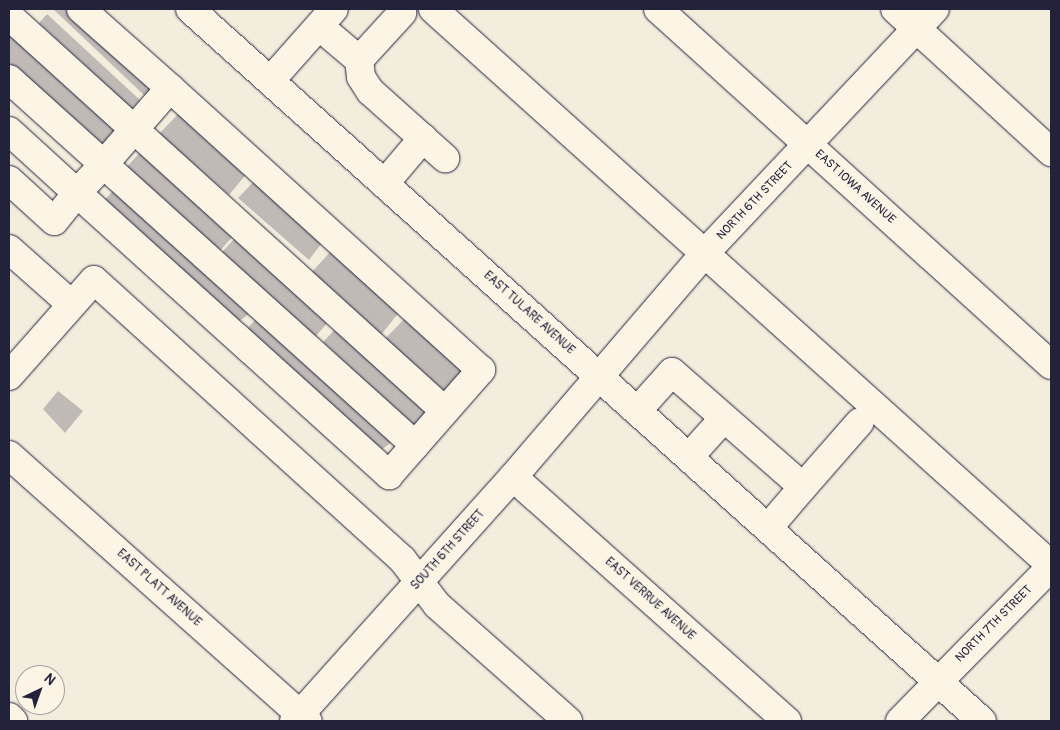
<!DOCTYPE html>
<html>
<head>
<meta charset="utf-8">
<style>
	body { margin:0 }
	#map { position:relative; width:1060px; height:730px; overflow:hidden; background:#f3edde; font-family:Pangolin,sans-serif }
	div>[style] { position:absolute }
	[style*='--x'] { left:calc(var(--x)*1px); top:calc(var(--y)*1px); width:calc(var(--w)*1px); rotate:calc(var(--a)*1deg) }
	.building>* { inset:0; background:#bfbab6 }
	.roads { filter:drop-shadow(0 0 1px #22223b) drop-shadow(0 0 1px #22223b) }
	.minor>* { height:28px; margin:-14px; padding:0 14px; transform-origin:14px; border-radius:14px; background:#fcf5e5 }
	.major>* { height:28px; margin:-14px; padding:0 14px; transform-origin:14px; border-radius:14px; background:#fcf5e5 }
	span { translate:-50% -50%; white-space:nowrap; text-align:center; line-height:1.15; -webkit-text-stroke:4px #fcf5e5; paint-order:stroke }
	.street-label { font-size:12px; color:#22223b }
	.frame { position:absolute; inset:0; border:10px solid #22223b; pointer-events:none }
	.north { position:absolute; left:15px; top:665px; width:50px; height:50px; box-sizing:border-box; background:#fcf5e5; border:1px solid #a5a1a1; border-radius:50%; rotate:42deg; font-size:14px; font-weight:700; line-height:20px; text-align:center; color:#22223b }
	.north::after { content:''; display:block; margin:auto; width:18px; height:22px; background:#22223b; clip-path:polygon(50% 0,100% 100%,50% 72%,0 100%) }
</style>
</head>
<body>
<div id="map">
	<div class="building">
		<div style="clip-path:polygon(53px 9px,68px 9px,153px 87px,145px 96px)"></div>
		<div style="clip-path:polygon(47px 14px,140px 100px,132px 109px,39px 23px)"></div>
		<div style="clip-path:polygon(9px 30px,119px 129px,102px 148px,9px 65px)"></div>
		<div style="clip-path:polygon(180px 112px,248px 172px,229px 195px,159px 134px)"></div>
		<div style="clip-path:polygon(142px 150px,234px 235px,217px 254px,126px 168px)"></div>
		<div style="clip-path:polygon(259px 176px,327px 236px,309px 260px,238px 198px)"></div>
		<div style="clip-path:polygon(118px 185px,255px 309px,237px 323px,102px 203px)"></div>
		<div style="clip-path:polygon(238px 235px,330px 320px,314px 338px,222px 252px)"></div>
		<div style="clip-path:polygon(331px 251px,400px 311px,381px 335px,311px 273px)"></div>
		<div style="clip-path:polygon(261px 314px,398px 437px,380px 451px,244px 332px)"></div>
		<div style="clip-path:polygon(406px 317px,474px 377px,456px 401px,385px 339px)"></div>
		<div style="clip-path:polygon(340px 324px,432px 409px,415px 427px,323px 342px)"></div>
		<div style="clip-path:polygon(58px 391px,83px 411px,65px 433px,43px 409px)"></div>
	</div>
	<div class="roads">
		<div class="minor">
			<div style="--x:81;--y:9;--w:119;--a:41.6"></div>
			<div style="--x:433;--y:9;--w:831;--a:41.98"></div>
			<div style="--x:658;--y:9;--w:530;--a:42.17"></div>
			<div style="--x:895;--y:9;--w:212;--a:42.5"></div>
			<div style="--x:9;--y:16;--w:588;--a:42.18"></div>
			<div style="--x:319;--y:26;--w:52;--a:40.4"></div>
			<div style="--x:359;--y:60;--w:64;--a:-47.5"></div>
			<div style="--x:359;--y:60;--w:17;--a:83"></div>
			<div style="--x:361;--y:77;--w:17;--a:57"></div>
			<div style="--x:370;--y:91;--w:101;--a:41.8"></div>
			<div style="--x:9;--y:79;--w:547;--a:42.03"></div>
			<div style="--x:270;--y:81;--w:96;--a:-48.4"></div>
			<div style="--x:9;--y:131;--w:92;--a:42.4"></div>
			<div style="--x:77;--y:193;--w:421;--a:42.1"></div>
			<div style="--x:389;--y:475;--w:140;--a:-48.8"></div>
			<div style="--x:481;--y:370;--w:420;--a:-137.8"></div>
			<div style="--x:170;--y:88;--w:102;--a:131"></div>
			<div style="--x:103;--y:165;--w:38;--a:133"></div>
			<div style="--x:77;--y:193;--w:36;--a:129"></div>
			<div style="--x:54;--y:221;--w:61;--a:-137.7"></div>
			<div style="--x:385;--y:183;--w:59;--a:-49.8"></div>
			<div style="--x:9;--y:249;--w:84;--a:41.6"></div>
			<div style="--x:9;--y:376;--w:128;--a:-48.5"></div>
			<div style="--x:94;--y:280;--w:416;--a:42.2"></div>
			<div style="--x:402;--y:559;--w:58;--a:52.7"></div>
			<div style="--x:437;--y:605;--w:175;--a:41.5"></div>
			<div style="--x:637;--y:411;--w:52;--a:-48.1"></div>
			<div style="--x:672;--y:372;--w:174;--a:41.3"></div>
			<div style="--x:803;--y:487;--w:54;--a:130.5"></div>
			<div style="--x:9;--y:455;--w:400;--a:41.7"></div>
			<div style="--x:689;--y:457;--w:52;--a:-48.1"></div>
			<div style="--x:513;--y:477;--w:367;--a:41.7"></div>
			<div style="--x:803;--y:487;--w:86;--a:-48.8"></div>
			<div style="--x:9;--y:717;--w:6;--a:45"></div>
			<div style="--x:294;--y:721;--w:328;--a:-48.1"></div>
			<div style="--x:513;--y:477;--w:295;--a:-49.4"></div>
			<div style="--x:705;--y:253;--w:335;--a:-46.7"></div>
			<div style="--x:900;--y:721;--w:216;--a:-45.6"></div>
		</div>
		<div class="major">
			<div style="--x:190;--y:9;--w:1065;--a:41.96"></div>
		</div>
	</div>
	<div class="street-label">
		<span style="left:855px;top:187px;rotate:42deg">EAST IOWA AVENUE</span>
		<span style="left:755px;top:201px;rotate:-46deg">NORTH 6TH STREET</span>
		<span style="left:529px;top:313px;rotate:42deg">EAST TULARE AVENUE</span>
		<span style="left:448px;top:550px;rotate:-48deg">SOUTH 6TH STREET</span>
		<span style="left:159px;top:588px;rotate:42deg">EAST PLATT AVENUE</span>
		<span style="left:650px;top:599px;rotate:42deg">EAST VERRUE AVENUE</span>
		<span style="left:994px;top:624px;rotate:-45deg">NORTH 7TH STREET</span>
	</div>
	<div class="frame"></div>
	<div class="north">N</div>
</div>
</body>
</html>
